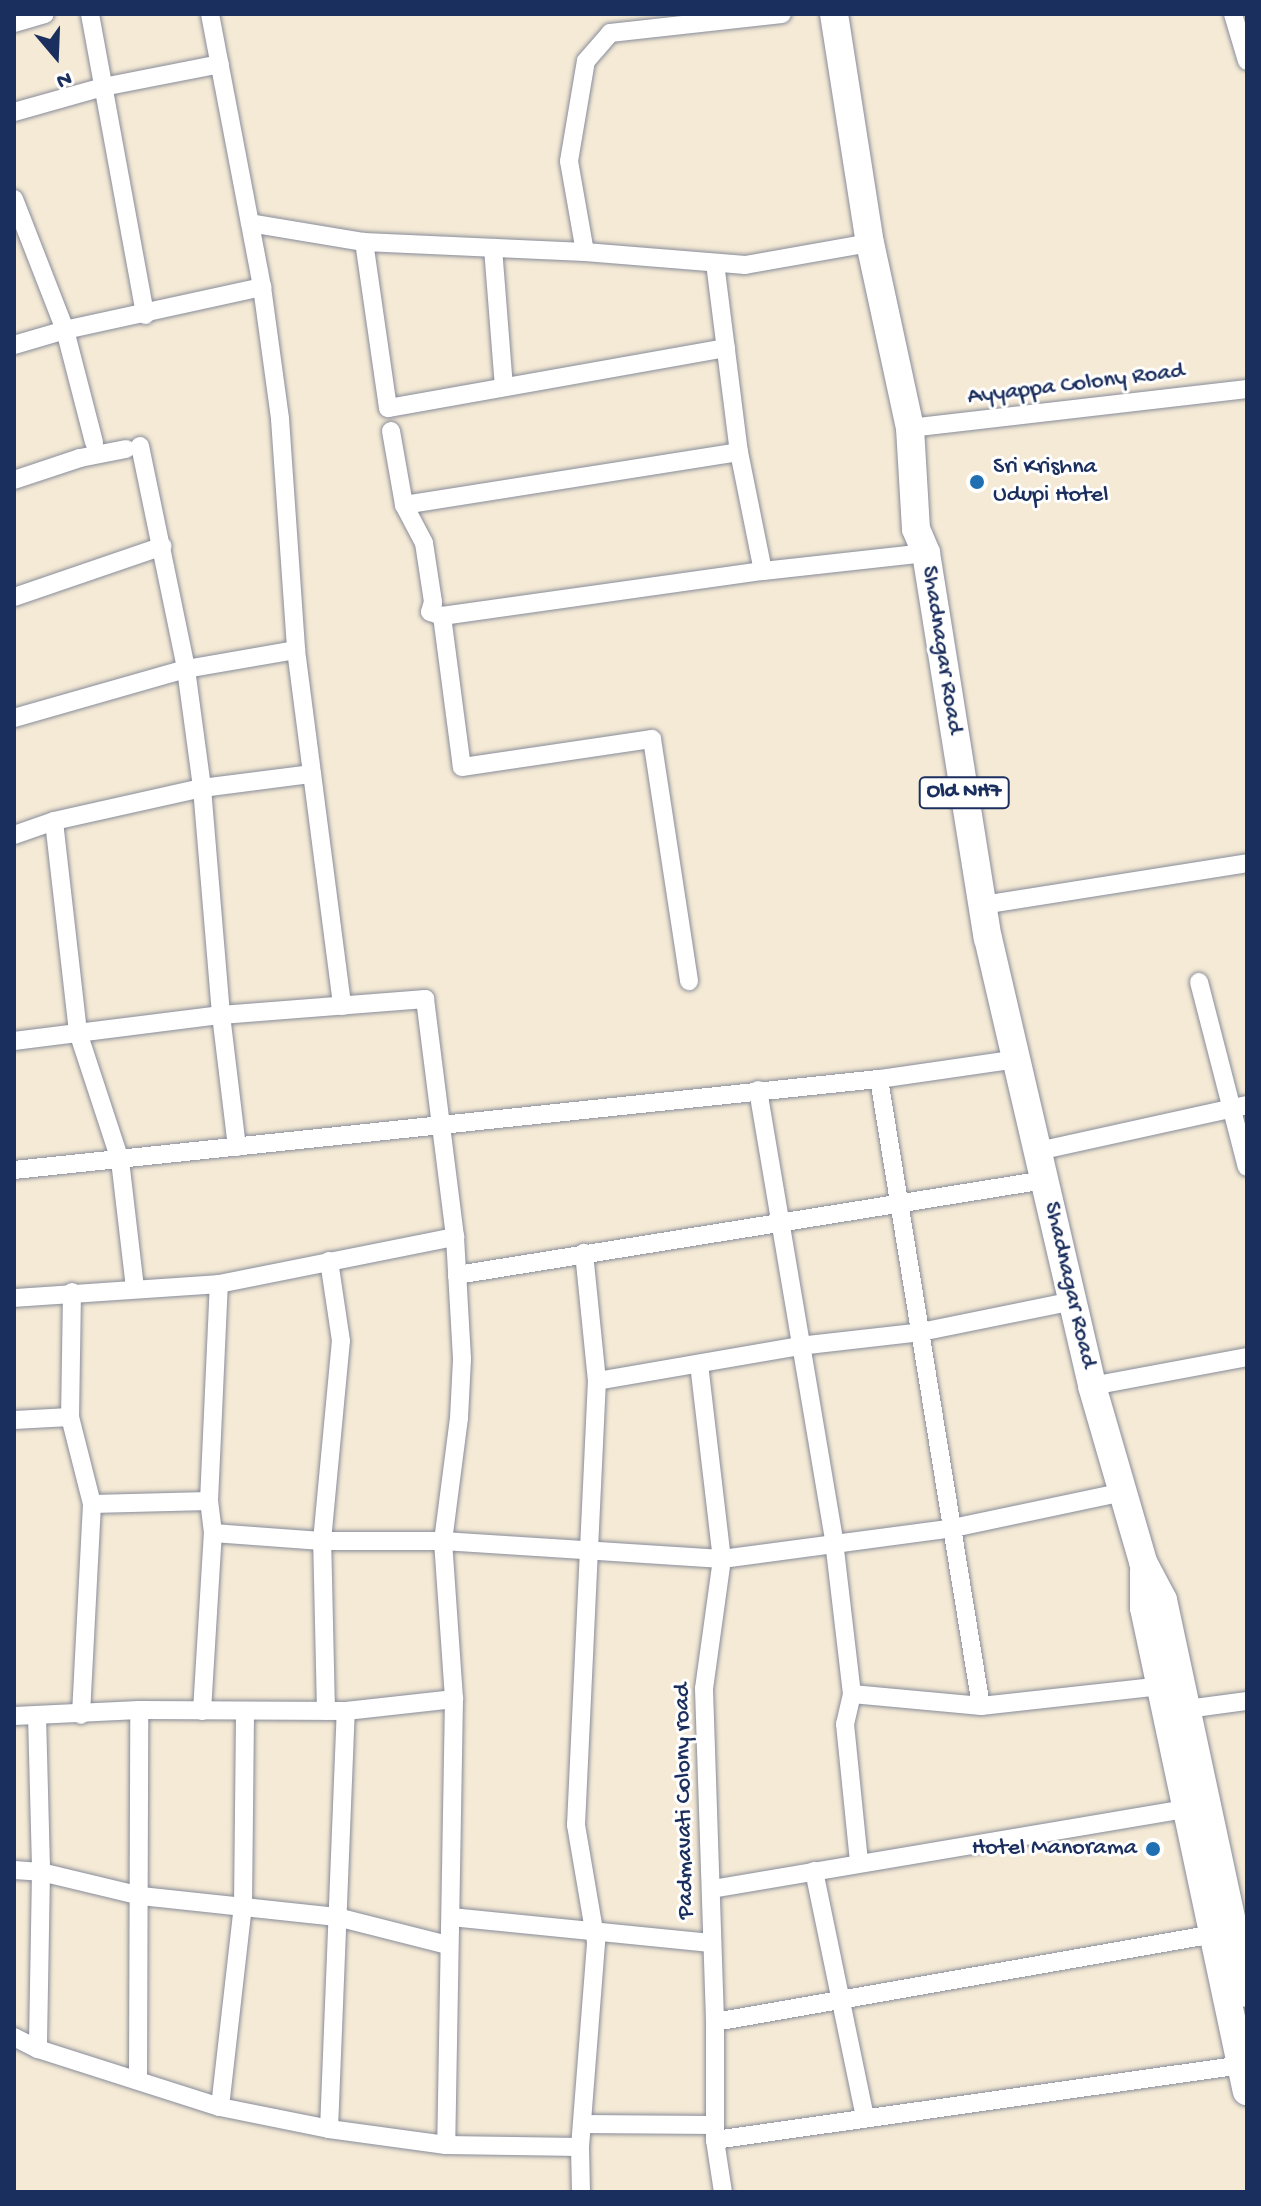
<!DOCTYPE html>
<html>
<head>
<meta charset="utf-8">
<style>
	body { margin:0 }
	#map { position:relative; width:1261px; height:2206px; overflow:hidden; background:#f5ead5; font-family:"Gochi Hand",sans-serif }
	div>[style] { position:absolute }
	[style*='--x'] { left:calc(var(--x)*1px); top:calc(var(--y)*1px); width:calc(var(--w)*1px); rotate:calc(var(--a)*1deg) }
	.roads { filter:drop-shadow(0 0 2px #888c9a) drop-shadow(0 0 2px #888c9a) }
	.street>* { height:18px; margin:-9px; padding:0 9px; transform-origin:9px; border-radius:9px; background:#fff }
	.primary>* { height:28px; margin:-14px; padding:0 14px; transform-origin:14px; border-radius:14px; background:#fff }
	.dots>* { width:22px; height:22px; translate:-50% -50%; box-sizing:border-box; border:4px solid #fff; border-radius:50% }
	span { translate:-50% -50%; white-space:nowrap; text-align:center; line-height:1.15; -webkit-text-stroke:6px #fff; paint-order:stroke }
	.shield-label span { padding:2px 6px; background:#fff; border:2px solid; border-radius:6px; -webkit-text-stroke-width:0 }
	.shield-label { font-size:22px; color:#1b2f5e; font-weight:700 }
	.street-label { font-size:24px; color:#1b2f5e }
	.poi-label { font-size:24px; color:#1b2f5e }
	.left { translate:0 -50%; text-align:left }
	.right { translate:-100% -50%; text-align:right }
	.frame { position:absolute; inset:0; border:16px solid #1b2f5e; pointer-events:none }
	.north { position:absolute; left:16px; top:16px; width:80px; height:80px; -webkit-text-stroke:6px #fff; paint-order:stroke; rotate:161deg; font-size:22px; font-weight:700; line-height:32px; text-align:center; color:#1b2f5e }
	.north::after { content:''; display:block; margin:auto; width:28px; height:36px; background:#1b2f5e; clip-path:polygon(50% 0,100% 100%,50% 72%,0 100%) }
</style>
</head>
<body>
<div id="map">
	<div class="roads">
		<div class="street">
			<div style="--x:90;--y:14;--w:306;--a:79.6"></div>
			<div style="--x:210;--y:14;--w:278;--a:79.2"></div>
			<div style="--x:262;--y:287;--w:133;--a:82.2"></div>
			<div style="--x:280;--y:419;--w:232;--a:86"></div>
			<div style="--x:296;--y:650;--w:359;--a:82.6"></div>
			<div style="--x:1233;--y:14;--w:49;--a:73.4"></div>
			<div style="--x:14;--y:23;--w:32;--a:-16"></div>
			<div style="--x:14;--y:112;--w:92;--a:-15.7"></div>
			<div style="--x:103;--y:87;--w:119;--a:-11.1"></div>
			<div style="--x:14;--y:199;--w:141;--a:68.7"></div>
			<div style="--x:65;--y:330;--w:116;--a:75.5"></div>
			<div style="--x:250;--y:223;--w:116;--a:9.5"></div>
			<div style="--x:493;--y:248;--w:139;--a:85.5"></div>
			<div style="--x:585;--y:252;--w:92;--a:-100"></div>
			<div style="--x:569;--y:161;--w:101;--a:-80.4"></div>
			<div style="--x:586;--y:61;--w:37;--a:-49"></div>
			<div style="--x:610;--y:33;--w:173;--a:-6.3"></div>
			<div style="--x:715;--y:263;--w:191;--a:82.8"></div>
			<div style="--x:739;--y:452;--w:121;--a:78.6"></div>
			<div style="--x:14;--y:345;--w:53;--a:-16.4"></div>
			<div style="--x:65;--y:330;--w:202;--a:-12.3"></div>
			<div style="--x:726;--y:348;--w:343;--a:169.9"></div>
			<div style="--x:388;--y:408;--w:168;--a:-98.2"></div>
			<div style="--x:364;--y:242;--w:221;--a:2.6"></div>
			<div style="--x:585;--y:252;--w:161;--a:4.6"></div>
			<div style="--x:745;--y:265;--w:127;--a:-10"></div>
			<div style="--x:910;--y:428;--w:339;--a:-6.6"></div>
			<div style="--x:391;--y:431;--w:75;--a:80"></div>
			<div style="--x:404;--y:505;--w:43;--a:62.2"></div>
			<div style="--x:424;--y:543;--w:60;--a:81.3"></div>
			<div style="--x:433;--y:602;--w:10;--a:107"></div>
			<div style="--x:430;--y:612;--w:13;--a:18"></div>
			<div style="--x:442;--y:616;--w:324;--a:-8"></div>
			<div style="--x:763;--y:571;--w:164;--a:-6.3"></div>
			<div style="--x:140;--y:446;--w:228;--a:78.3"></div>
			<div style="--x:186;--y:669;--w:120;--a:82.3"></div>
			<div style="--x:202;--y:788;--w:228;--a:85.2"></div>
			<div style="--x:221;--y:1015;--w:133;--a:83.1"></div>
			<div style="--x:14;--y:480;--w:70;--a:-18.4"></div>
			<div style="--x:80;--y:458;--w:47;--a:-11.1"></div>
			<div style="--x:404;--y:505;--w:339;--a:-9"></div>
			<div style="--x:14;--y:597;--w:157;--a:-18.9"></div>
			<div style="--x:442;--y:616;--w:152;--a:82.5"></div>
			<div style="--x:462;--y:767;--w:192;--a:-8.4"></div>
			<div style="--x:652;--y:739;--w:245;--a:81.3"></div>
			<div style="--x:14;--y:718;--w:179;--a:-15.9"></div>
			<div style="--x:186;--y:669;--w:112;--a:-9.8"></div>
			<div style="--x:14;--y:835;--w:42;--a:-19.3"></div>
			<div style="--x:983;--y:905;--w:267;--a:-9"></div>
			<div style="--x:1199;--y:982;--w:191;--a:75.5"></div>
			<div style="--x:14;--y:1041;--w:209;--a:-7.2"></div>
			<div style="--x:221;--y:1015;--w:205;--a:-4.5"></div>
			<div style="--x:425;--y:999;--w:240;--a:82.8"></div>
			<div style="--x:455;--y:1237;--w:122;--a:86.7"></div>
			<div style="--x:462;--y:1359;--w:59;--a:92.9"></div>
			<div style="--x:459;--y:1418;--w:124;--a:97.4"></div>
			<div style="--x:443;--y:1541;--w:158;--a:86"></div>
			<div style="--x:454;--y:1699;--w:446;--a:91"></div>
			<div style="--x:879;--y:1079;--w:635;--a:80.76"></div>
			<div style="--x:758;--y:1090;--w:457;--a:80.4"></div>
			<div style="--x:834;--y:1541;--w:154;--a:83.3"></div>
			<div style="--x:852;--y:1694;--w:31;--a:103"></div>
			<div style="--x:845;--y:1724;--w:139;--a:84.2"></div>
			<div style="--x:1038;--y:1151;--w:214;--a:-12.4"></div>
			<div style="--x:14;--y:1170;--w:870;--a:-6.01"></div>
			<div style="--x:879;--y:1079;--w:139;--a:-8.2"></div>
			<div style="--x:457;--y:1275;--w:596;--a:-9.18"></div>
			<div style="--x:135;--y:1288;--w:129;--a:-96.7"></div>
			<div style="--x:120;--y:1160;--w:135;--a:-108.2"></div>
			<div style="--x:78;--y:1032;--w:212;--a:-96.5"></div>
			<div style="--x:54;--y:821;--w:152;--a:-12.6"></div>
			<div style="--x:202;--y:788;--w:111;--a:-7.3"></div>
			<div style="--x:72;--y:1292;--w:125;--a:90.9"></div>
			<div style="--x:70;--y:1417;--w:90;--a:75.8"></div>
			<div style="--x:92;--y:1504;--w:211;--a:93"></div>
			<div style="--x:14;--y:1298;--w:205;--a:-3.9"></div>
			<div style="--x:219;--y:1284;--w:241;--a:-11.3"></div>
			<div style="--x:699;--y:1364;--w:196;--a:83.3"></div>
			<div style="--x:722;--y:1559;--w:131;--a:97.9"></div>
			<div style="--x:704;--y:1689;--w:333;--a:88.1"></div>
			<div style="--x:715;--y:2022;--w:118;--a:90"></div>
			<div style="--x:715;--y:2140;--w:53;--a:81.3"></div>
			<div style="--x:597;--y:1381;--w:205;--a:-9.8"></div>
			<div style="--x:799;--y:1346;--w:123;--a:-6.5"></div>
			<div style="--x:921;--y:1332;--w:156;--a:-11.5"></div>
			<div style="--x:1092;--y:1386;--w:158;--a:-10.6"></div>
			<div style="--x:14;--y:1420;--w:56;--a:-3.1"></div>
			<div style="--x:92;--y:1504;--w:117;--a:-1.5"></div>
			<div style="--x:213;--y:1533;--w:109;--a:4.2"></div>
			<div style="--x:322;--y:1541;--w:121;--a:0"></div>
			<div style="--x:443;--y:1541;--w:280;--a:3.7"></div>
			<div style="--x:722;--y:1559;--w:233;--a:-7.6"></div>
			<div style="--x:953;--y:1528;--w:175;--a:-11.9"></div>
			<div style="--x:852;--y:1694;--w:130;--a:5.3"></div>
			<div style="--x:981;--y:1706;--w:181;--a:-6.3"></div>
			<div style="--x:1187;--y:1709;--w:61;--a:-7.6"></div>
			<div style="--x:202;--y:1711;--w:178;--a:-86.5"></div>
			<div style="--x:213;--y:1533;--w:32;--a:-97"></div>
			<div style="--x:209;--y:1501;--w:217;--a:-87.4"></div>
			<div style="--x:326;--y:1711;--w:170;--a:-91.3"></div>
			<div style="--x:322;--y:1541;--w:201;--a:-84.6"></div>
			<div style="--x:341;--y:1341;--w:81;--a:-98.5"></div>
			<div style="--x:37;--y:1715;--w:157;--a:88.5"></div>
			<div style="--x:41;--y:1872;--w:177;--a:91"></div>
			<div style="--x:14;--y:1716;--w:125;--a:-2.7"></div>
			<div style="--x:139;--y:1710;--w:207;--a:0.3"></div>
			<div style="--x:346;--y:1711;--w:109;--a:-6.3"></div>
			<div style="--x:14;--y:1870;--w:27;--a:4"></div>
			<div style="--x:41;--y:1872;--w:103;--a:13.5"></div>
			<div style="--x:141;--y:1896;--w:197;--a:6.1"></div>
			<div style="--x:337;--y:1917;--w:114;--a:14.2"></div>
			<div style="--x:814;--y:1871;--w:252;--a:78.3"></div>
			<div style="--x:712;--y:1889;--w:482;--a:-9.6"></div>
			<div style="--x:451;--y:1917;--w:261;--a:5.7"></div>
			<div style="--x:715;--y:2022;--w:507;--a:-10"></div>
			<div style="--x:14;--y:2037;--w:27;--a:27"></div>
			<div style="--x:38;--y:2049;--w:191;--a:17.7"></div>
			<div style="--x:220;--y:2107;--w:111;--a:11.4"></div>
			<div style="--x:329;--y:2129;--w:118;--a:7.8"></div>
			<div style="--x:446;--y:2145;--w:134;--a:0.9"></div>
			<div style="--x:138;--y:2080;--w:370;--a:-89.8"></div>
			<div style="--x:220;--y:2107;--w:202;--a:-83.5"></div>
			<div style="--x:243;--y:1906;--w:195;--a:-89.4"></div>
			<div style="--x:582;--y:2124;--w:133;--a:0.4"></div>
			<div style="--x:329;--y:2129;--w:418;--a:-87.7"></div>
			<div style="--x:715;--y:2140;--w:532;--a:-8.1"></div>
			<div style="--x:581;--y:2192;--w:45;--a:-91.3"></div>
			<div style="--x:580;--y:2147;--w:206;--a:-85.5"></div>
			<div style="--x:596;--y:1942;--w:119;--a:-99.7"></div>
			<div style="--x:576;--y:1825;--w:444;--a:-87.3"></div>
			<div style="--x:597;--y:1381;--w:129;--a:-95.8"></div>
		</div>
		<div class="primary">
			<div style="--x:834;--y:14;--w:232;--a:81.1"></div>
			<div style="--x:870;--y:243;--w:189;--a:77.8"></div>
			<div style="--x:910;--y:428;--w:101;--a:86.6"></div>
			<div style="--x:916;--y:529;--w:26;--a:67"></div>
			<div style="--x:926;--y:553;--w:390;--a:80.9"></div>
			<div style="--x:988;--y:938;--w:460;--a:76.9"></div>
			<div style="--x:1092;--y:1386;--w:183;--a:73.8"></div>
			<div style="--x:1143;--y:1562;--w:43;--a:62.2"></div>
			<div style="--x:1163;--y:1600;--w:402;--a:77.9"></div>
			<div style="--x:1144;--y:1571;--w:37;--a:90"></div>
			<div style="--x:1144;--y:1608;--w:494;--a:78"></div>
		</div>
	</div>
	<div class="dots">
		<div style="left:977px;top:482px;background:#1f6fb2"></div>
		<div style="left:1153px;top:1849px;background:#1f6fb2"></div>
	</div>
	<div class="shield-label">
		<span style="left:964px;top:793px">Old NH7</span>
	</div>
	<div class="street-label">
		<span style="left:1076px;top:385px;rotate:-7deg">Ayyappa Colony Road</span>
		<span style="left:941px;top:650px;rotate:81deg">Shadnagar Road</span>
		<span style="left:1069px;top:1285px;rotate:77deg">Shadnagar Road</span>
		<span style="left:685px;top:1801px;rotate:-91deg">Padmavati Colony road</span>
	</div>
	<div class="poi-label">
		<span class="left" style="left:993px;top:482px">Sri Krishna<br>Udupi Hotel</span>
		<span class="right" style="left:1137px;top:1849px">Hotel Manorama</span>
	</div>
	<div class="frame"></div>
	<div class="north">N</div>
</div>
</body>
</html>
